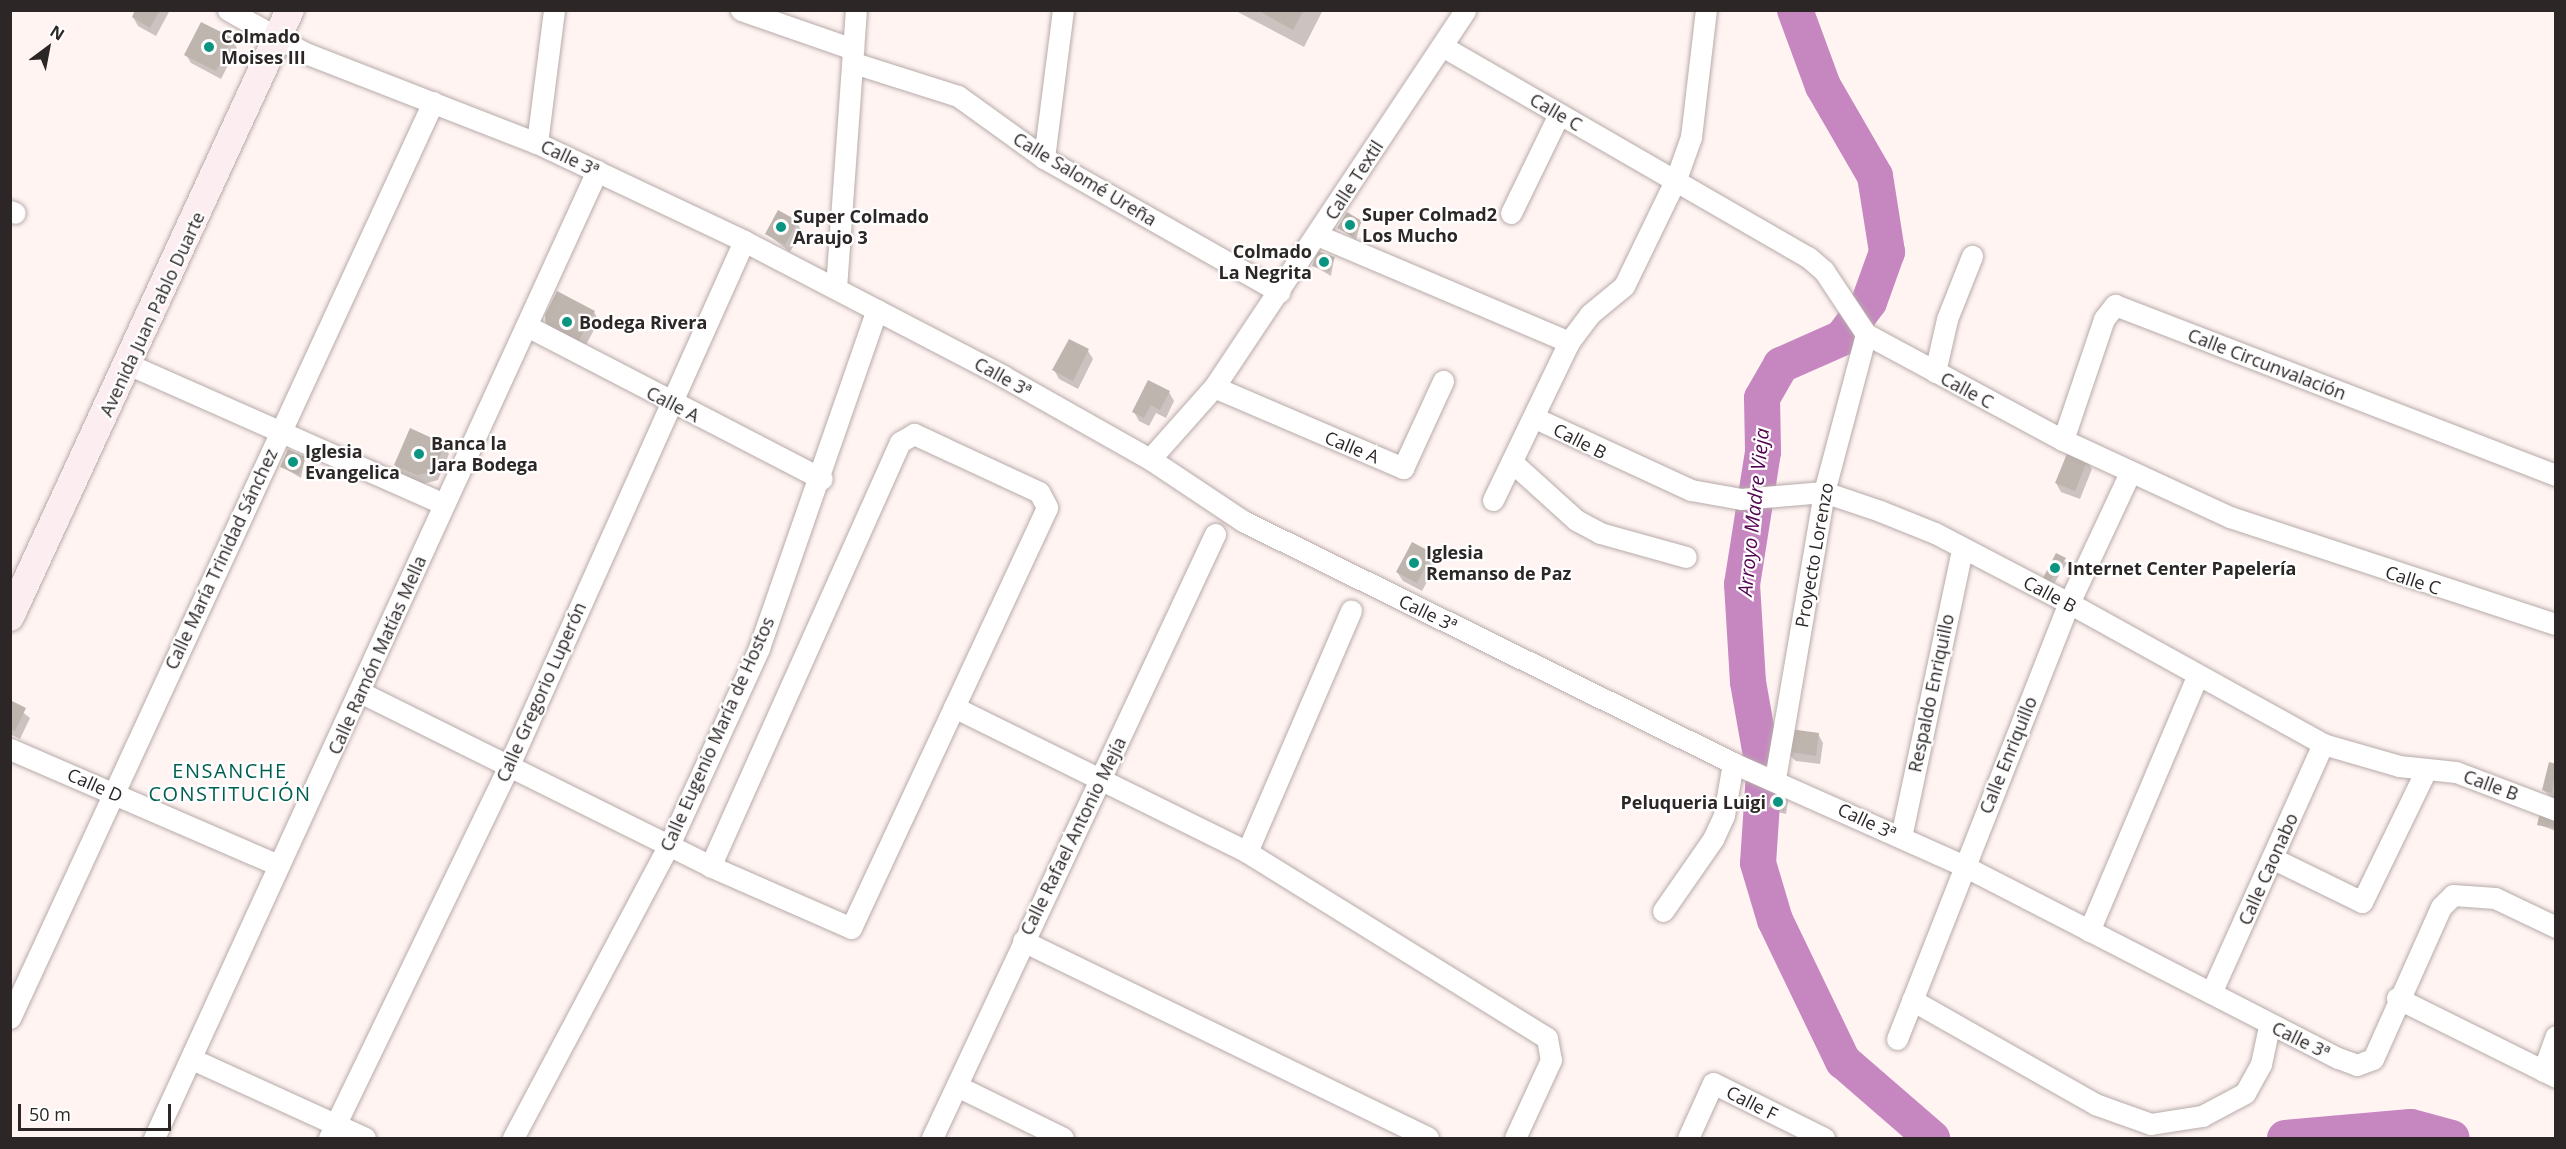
<!DOCTYPE html>
<html>
<head>
<meta charset="utf-8">
<style>
	body { margin:0 }
	#map { position:relative; width:2566px; height:1149px; overflow:hidden; background:#fff4f2; font-family:"Open Sans",sans-serif }
	div>[style] { position:absolute }
	[style*='--x'] { left:calc(var(--x)*1px); top:calc(var(--y)*1px); width:calc(var(--w)*1px); rotate:calc(var(--a)*1deg) }
	.shadow>* { inset:0; background:#0003 }
	.river>* { height:36px; margin:-18px; padding:0 18px; transform-origin:18px; border-radius:18px; background:#c687c1 }
	.building>* { inset:0; background:#beb5ae }
	.roads { filter:drop-shadow(0 0 2px #b7aba9) drop-shadow(0 0 2px #b7aba9) }
	.street>* { height:21px; margin:-10.5px; padding:0 10.5px; transform-origin:10.5px; border-radius:10.5px; background:#fff }
	.secondary>* { height:28px; margin:-14px; padding:0 14px; transform-origin:14px; border-radius:14px; background:#fcedf1 }
	.dots>* { width:16px; height:16px; translate:-50% -50%; box-sizing:border-box; border:3px solid #fff; border-radius:50% }
	span { translate:-50% -50%; white-space:nowrap; text-align:center; line-height:1.15; -webkit-text-stroke:4.5px #fff; paint-order:stroke }
	.poi-label { font-size:18px; color:#2c2726; font-weight:700 }
	.left { translate:0 -50%; text-align:left }
	.right { translate:-100% -50%; text-align:right }
	.street-label { font-size:18px; color:#2c2726 }
	.water-label { font-size:20px; color:#540453; font-style:italic }
	.neighbourhood-label { font-size:20px; color:#005f51; letter-spacing:1.5px }
	.frame { position:absolute; inset:0; border:12px solid #2c2726; pointer-events:none }
	.north { position:absolute; left:18px; top:18px; width:60px; height:60px; -webkit-text-stroke:4px #fff; paint-order:stroke; rotate:32deg; font-size:16px; font-weight:700; line-height:24px; text-align:center; color:#2c2726 }
	.north::after { content:''; display:block; margin:auto; width:21px; height:27px; background:#2c2726; clip-path:polygon(50% 0,100% 100%,50% 72%,0 100%) }
	.scale { position:absolute; left:18px; top:1104px; width:153px; height:27px; box-sizing:border-box; border:3px solid #2c2726; border-top:0; padding-left:8px; font-size:18px; line-height:21px; white-space:nowrap; color:#2c2726; -webkit-text-stroke:4px #fff; paint-order:stroke }
</style>
</head>
<body>
<div id="map">
	<div class="shadow">
		<div style="clip-path:polygon(137px 10px,170px 10px,156px 36px,138px 26px,133px 17px)"></div>
		<div style="clip-path:polygon(1234px 10px,1323px 10px,1304px 47px)"></div>
		<div style="clip-path:polygon(232px 40px,237px 48px,221px 79px,191px 63px,186px 55px)"></div>
		<div style="clip-path:polygon(1361px 222px,1356px 240px,1339px 228px)"></div>
		<div style="clip-path:polygon(797px 223px,802px 231px,790px 252px,767px 234px)"></div>
		<div style="clip-path:polygon(1334px 259px,1331px 276px,1314px 266px)"></div>
		<div style="clip-path:polygon(558px 293px,594px 312px,599px 321px,582px 352px)"></div>
		<div style="clip-path:polygon(1088px 351px,1093px 359px,1078px 389px,1059px 379px,1054px 370px)"></div>
		<div style="clip-path:polygon(1169px 392px,1174px 401px,1166px 418px,1156px 413px,1149px 426px,1139px 421px,1134px 412px)"></div>
		<div style="clip-path:polygon(444px 445px,449px 454px,438px 480px,423px 484px,401px 474px,395px 465px)"></div>
		<div style="clip-path:polygon(305px 458px,301px 478px,282px 467px)"></div>
		<div style="clip-path:polygon(2087px 460px,2092px 469px,2080px 499px,2061px 492px,2056px 483px)"></div>
		<div style="clip-path:polygon(1432px 554px,1437px 563px,1422px 591px,1403px 581px,1397px 572px)"></div>
		<div style="clip-path:polygon(2057px 555px,2067px 563px,2053px 585px,2047px 582px)"></div>
		<div style="clip-path:polygon(10px 702px,30px 718px,20px 739px,10px 734px)"></div>
		<div style="clip-path:polygon(1818px 734px,1823px 743px,1820px 764px,1796px 761px,1787px 753px)"></div>
		<div style="clip-path:polygon(2556px 765px,2556px 801px,2543px 790px)"></div>
		<div style="clip-path:polygon(1789px 796px,1786px 814px,1772px 811px,1770px 807px)"></div>
		<div style="clip-path:polygon(2556px 820px,2556px 831px,2539px 825px)"></div>
	</div>
	<div class="river">
		<div style="--x:1795;--y:10;--w:81;--a:69.8"></div>
		<div style="--x:1823;--y:86;--w:104;--a:60"></div>
		<div style="--x:1875;--y:176;--w:77;--a:81"></div>
		<div style="--x:1887;--y:252;--w:53;--a:109.8"></div>
		<div style="--x:1869;--y:302;--w:45;--a:126.9"></div>
		<div style="--x:1842;--y:338;--w:67;--a:156.1"></div>
		<div style="--x:1781;--y:365;--w:38;--a:120"></div>
		<div style="--x:1762;--y:398;--w:54;--a:88.9"></div>
		<div style="--x:1763;--y:452;--w:134;--a:99"></div>
		<div style="--x:1742;--y:584;--w:98;--a:86.5"></div>
		<div style="--x:1748;--y:682;--w:92;--a:80"></div>
		<div style="--x:1764;--y:773;--w:90;--a:93.8"></div>
		<div style="--x:1758;--y:863;--w:59;--a:73.4"></div>
		<div style="--x:1775;--y:920;--w:157;--a:64.3"></div>
		<div style="--x:1843;--y:1061;--w:118;--a:40.9"></div>
		<div style="--x:2285;--y:1138;--w:126;--a:-5"></div>
		<div style="--x:2411;--y:1127;--w:42;--a:15"></div>
	</div>
	<div class="building">
		<div style="clip-path:polygon(135px 10px,160px 10px,150px 28px,132px 17px)"></div>
		<div style="clip-path:polygon(1257px 10px,1304px 10px,1293px 30px)"></div>
		<div style="clip-path:polygon(201px 22px,233px 38px,216px 71px,184px 55px)"></div>
		<div style="clip-path:polygon(778px 210px,798px 221px,785px 245px,765px 234px)"></div>
		<div style="clip-path:polygon(1347px 212px,1362px 221px,1353px 237px,1337px 228px)"></div>
		<div style="clip-path:polygon(1318px 251px,1335px 257px,1329px 272px,1312px 266px)"></div>
		<div style="clip-path:polygon(557px 291px,595px 311px,577px 344px,546px 328px,545px 315px)"></div>
		<div style="clip-path:polygon(1069px 339px,1089px 349px,1073px 381px,1052px 370px)"></div>
		<div style="clip-path:polygon(1148px 380px,1170px 391px,1160px 410px,1151px 405px,1144px 418px,1132px 412px)"></div>
		<div style="clip-path:polygon(410px 428px,445px 444px,433px 472px,417px 475px,394px 465px)"></div>
		<div style="clip-path:polygon(288px 449px,306px 457px,299px 475px,280px 467px)"></div>
		<div style="clip-path:polygon(2068px 451px,2088px 459px,2075px 491px,2055px 483px)"></div>
		<div style="clip-path:polygon(1412px 542px,1433px 553px,1417px 583px,1396px 572px)"></div>
		<div style="clip-path:polygon(2056px 553px,2066px 558px,2050px 582px,2043px 578px)"></div>
		<div style="clip-path:polygon(10px 700px,26px 708px,15px 731px,10px 729px)"></div>
		<div style="clip-path:polygon(1783px 728px,1819px 733px,1816px 756px,1790px 752px)"></div>
		<div style="clip-path:polygon(2549px 762px,2556px 764px,2552px 793px,2542px 790px)"></div>
		<div style="clip-path:polygon(1787px 791px,1784px 811px,1768px 807px,1771px 796px)"></div>
		<div style="clip-path:polygon(2540px 812px,2556px 818px,2554px 828px,2537px 825px)"></div>
	</div>
	<div class="roads">
		<div class="street">
			<div style="--x:228;--y:10;--w:86;--a:29.2"></div>
			<div style="--x:303;--y:52;--w:251;--a:21.3"></div>
			<div style="--x:537;--y:143;--w:229;--a:25.3"></div>
			<div style="--x:744;--y:241;--w:292;--a:27.5"></div>
			<div style="--x:1003;--y:376;--w:169;--a:29.5"></div>
			<div style="--x:1150;--y:459;--w:112;--a:33.7"></div>
			<div style="--x:1243;--y:521;--w:547;--a:26.28"></div>
			<div style="--x:1733;--y:763;--w:253;--a:24"></div>
			<div style="--x:1964;--y:866;--w:420;--a:27.2"></div>
			<div style="--x:2338;--y:1058;--w:20;--a:20"></div>
			<div style="--x:2357;--y:1065;--w:17;--a:-21"></div>
			<div style="--x:2373;--y:1059;--w:167;--a:-65.9"></div>
			<div style="--x:2441;--y:907;--w:17;--a:-45"></div>
			<div style="--x:2453;--y:895;--w:42;--a:4.1"></div>
			<div style="--x:2495;--y:898;--w:68;--a:25.4"></div>
			<div style="--x:741;--y:10;--w:119;--a:19.2"></div>
			<div style="--x:1442;--y:46;--w:422;--a:30"></div>
			<div style="--x:1808;--y:257;--w:21;--a:41"></div>
			<div style="--x:1824;--y:271;--w:76;--a:56.3"></div>
			<div style="--x:1866;--y:334;--w:224;--a:28.3"></div>
			<div style="--x:2063;--y:440;--w:184;--a:24.8"></div>
			<div style="--x:2230;--y:517;--w:343;--a:18.2"></div>
			<div style="--x:854;--y:63;--w:109;--a:17.6"></div>
			<div style="--x:958;--y:96;--w:106;--a:35.8"></div>
			<div style="--x:1044;--y:158;--w:271;--a:29.6"></div>
			<div style="--x:537;--y:143;--w:134;--a:-82.7"></div>
			<div style="--x:1044;--y:158;--w:149;--a:-82.7"></div>
			<div style="--x:10;--y:211;--w:5;--a:22"></div>
			<div style="--x:1511;--y:213;--w:110;--a:-64.1"></div>
			<div style="--x:1317;--y:235;--w:274;--a:23"></div>
			<div style="--x:836;--y:288;--w:279;--a:-85.9"></div>
			<div style="--x:527;--y:326;--w:332;--a:27.4"></div>
			<div style="--x:130;--y:365;--w:343;--a:23.9"></div>
			<div style="--x:1935;--y:372;--w:54;--a:-77.2"></div>
			<div style="--x:1947;--y:319;--w:68;--a:-68.4"></div>
			<div style="--x:1214;--y:387;--w:206;--a:23.2"></div>
			<div style="--x:1403;--y:468;--w:96;--a:-65.3"></div>
			<div style="--x:1535;--y:418;--w:172;--a:24.8"></div>
			<div style="--x:1691;--y:490;--w:51;--a:10.2"></div>
			<div style="--x:1741;--y:499;--w:83;--a:-4.8"></div>
			<div style="--x:1824;--y:492;--w:59;--a:18.7"></div>
			<div style="--x:1880;--y:511;--w:59;--a:21.8"></div>
			<div style="--x:1935;--y:533;--w:151;--a:27.6"></div>
			<div style="--x:2069;--y:603;--w:291;--a:29"></div>
			<div style="--x:2323;--y:744;--w:79;--a:16.1"></div>
			<div style="--x:2399;--y:766;--w:57;--a:6"></div>
			<div style="--x:2456;--y:772;--w:107;--a:20.8"></div>
			<div style="--x:2063;--y:440;--w:128;--a:-71.3"></div>
			<div style="--x:2104;--y:319;--w:18;--a:-52"></div>
			<div style="--x:2115;--y:305;--w:473;--a:21.1"></div>
			<div style="--x:1150;--y:459;--w:96;--a:-48.4"></div>
			<div style="--x:1214;--y:387;--w:453;--a:-56.3"></div>
			<div style="--x:1513;--y:463;--w:85;--a:42.1"></div>
			<div style="--x:1576;--y:520;--w:27;--a:28"></div>
			<div style="--x:1600;--y:533;--w:89;--a:15.6"></div>
			<div style="--x:1493;--y:500;--w:175;--a:-64.3"></div>
			<div style="--x:1569;--y:342;--w:35;--a:-53"></div>
			<div style="--x:1590;--y:314;--w:44;--a:-39.5"></div>
			<div style="--x:1624;--y:286;--w:119;--a:-64.1"></div>
			<div style="--x:1676;--y:179;--w:45;--a:-70.3"></div>
			<div style="--x:1691;--y:137;--w:128;--a:-83.3"></div>
			<div style="--x:362;--y:693;--w:389;--a:26.4"></div>
			<div style="--x:710;--y:866;--w:154;--a:23.7"></div>
			<div style="--x:851;--y:928;--w:464;--a:-65"></div>
			<div style="--x:1047;--y:507;--w:17;--a:-118"></div>
			<div style="--x:1039;--y:492;--w:138;--a:-155.1"></div>
			<div style="--x:914;--y:434;--w:16;--a:150"></div>
			<div style="--x:900;--y:442;--w:465;--a:114.1"></div>
			<div style="--x:954;--y:707;--w:327;--a:26.3"></div>
			<div style="--x:1247;--y:852;--w:353;--a:31.8"></div>
			<div style="--x:1547;--y:1038;--w:22;--a:80"></div>
			<div style="--x:1551;--y:1060;--w:86;--a:114.8"></div>
			<div style="--x:10;--y:749;--w:292;--a:23.4"></div>
			<div style="--x:1775;--y:779;--w:291;--a:-80.3"></div>
			<div style="--x:1824;--y:492;--w:163;--a:-75.1"></div>
			<div style="--x:1901;--y:837;--w:294;--a:-78"></div>
			<div style="--x:1247;--y:852;--w:263;--a:-66.7"></div>
			<div style="--x:2274;--y:859;--w:98;--a:26"></div>
			<div style="--x:2362;--y:902;--w:147;--a:-64.1"></div>
			<div style="--x:1663;--y:911;--w:88;--a:-55.2"></div>
			<div style="--x:1713;--y:839;--w:26;--a:-65"></div>
			<div style="--x:1724;--y:815;--w:53;--a:-80.2"></div>
			<div style="--x:2089;--y:931;--w:276;--a:-67"></div>
			<div style="--x:1023;--y:941;--w:450;--a:25.9"></div>
			<div style="--x:2211;--y:993;--w:273;--a:-65.8"></div>
			<div style="--x:2397;--y:998;--w:178;--a:26.4"></div>
			<div style="--x:1912;--y:1000;--w:210;--a:29.6"></div>
			<div style="--x:2095;--y:1104;--w:59;--a:19.7"></div>
			<div style="--x:2151;--y:1124;--w:52;--a:-8.9"></div>
			<div style="--x:2202;--y:1116;--w:49;--a:-28.1"></div>
			<div style="--x:2245;--y:1093;--w:33;--a:-61"></div>
			<div style="--x:2261;--y:1064;--w:40;--a:-78"></div>
			<div style="--x:10;--y:1018;--w:1009;--a:-65.21"></div>
			<div style="--x:1897;--y:1039;--w:469;--a:-68.5"></div>
			<div style="--x:2069;--y:603;--w:141;--a:-64.9"></div>
			<div style="--x:192;--y:1059;--w:190;--a:24.5"></div>
			<div style="--x:2543;--y:1071;--w:37;--a:-70"></div>
			<div style="--x:957;--y:1086;--w:118;--a:26.1"></div>
			<div style="--x:154;--y:1138;--w:1064;--a:-65.39"></div>
			<div style="--x:329;--y:1138;--w:414;--a:-64.2"></div>
			<div style="--x:509;--y:765;--w:574;--a:-65.85"></div>
			<div style="--x:513;--y:1138;--w:332;--a:-62"></div>
			<div style="--x:669;--y:845;--w:217;--a:-65.4"></div>
			<div style="--x:759;--y:648;--w:358;--a:-70.8"></div>
			<div style="--x:932;--y:1138;--w:667;--a:-64.89"></div>
			<div style="--x:1688;--y:1138;--w:60;--a:-65.6"></div>
			<div style="--x:1713;--y:1083;--w:124;--a:26.4"></div>
		</div>
		<div class="secondary">
			<div style="--x:10;--y:617;--w:668;--a:-65.24"></div>
		</div>
	</div>
	<div class="dots">
		<div style="left:209px;top:47px;background:#0b9581"></div>
		<div style="left:1350px;top:225px;background:#0b9581"></div>
		<div style="left:781px;top:227px;background:#0b9581"></div>
		<div style="left:1324px;top:262px;background:#0b9581"></div>
		<div style="left:567px;top:322px;background:#0b9581"></div>
		<div style="left:419px;top:454px;background:#0b9581"></div>
		<div style="left:293px;top:462px;background:#0b9581"></div>
		<div style="left:1414px;top:563px;background:#0b9581"></div>
		<div style="left:2055px;top:568px;background:#0b9581"></div>
		<div style="left:1778px;top:802px;background:#0b9581"></div>
	</div>
	<div class="poi-label">
		<span class="left" style="left:221px;top:47px">Colmado<br>Moises III</span>
		<span class="left" style="left:1362px;top:225px">Super Colmad2<br>Los Mucho</span>
		<span class="left" style="left:793px;top:227px">Super Colmado<br>Araujo 3</span>
		<span class="right" style="left:1312px;top:262px">Colmado<br>La Negrita</span>
		<span class="left" style="left:579px;top:322px">Bodega Rivera</span>
		<span class="left" style="left:431px;top:454px">Banca la<br>Jara Bodega</span>
		<span class="left" style="left:305px;top:462px">Iglesia<br>Evangelica</span>
		<span class="left" style="left:1426px;top:563px">Iglesia<br>Remanso de Paz</span>
		<span class="left" style="left:2067px;top:568px">Internet Center Papelería</span>
		<span class="right" style="left:1766px;top:802px">Peluqueria Luigi</span>
	</div>
	<div class="street-label">
		<span style="left:1556px;top:112px;rotate:30deg">Calle C</span>
		<span style="left:570px;top:158px;rotate:25deg">Calle 3ª</span>
		<span style="left:1085px;top:179px;rotate:31deg">Calle Salomé Ureña</span>
		<span style="left:1354px;top:180px;rotate:-57deg">Calle Textil</span>
		<span style="left:152px;top:314px;rotate:-65deg">Avenida Juan Pablo Duarte</span>
		<span style="left:2267px;top:364px;rotate:21deg">Calle Circunvalación</span>
		<span style="left:1003px;top:377px;rotate:29deg">Calle 3ª</span>
		<span style="left:1967px;top:390px;rotate:28deg">Calle C</span>
		<span style="left:673px;top:404px;rotate:27deg">Calle A</span>
		<span style="left:1580px;top:441px;rotate:27deg">Calle B</span>
		<span style="left:1352px;top:447px;rotate:22deg">Calle A</span>
		<span style="left:1814px;top:555px;rotate:-80deg">Proyecto Lorenzo</span>
		<span style="left:221px;top:559px;rotate:-65deg">Calle María Trinidad Sánchez</span>
		<span style="left:2413px;top:580px;rotate:18deg">Calle C</span>
		<span style="left:2050px;top:594px;rotate:28deg">Calle B</span>
		<span style="left:1428px;top:613px;rotate:26deg">Calle 3ª</span>
		<span style="left:377px;top:655px;rotate:-66deg">Calle Ramón Matías Mella</span>
		<span style="left:541px;top:692px;rotate:-66deg">Calle Gregorio Luperón</span>
		<span style="left:1931px;top:693px;rotate:-78deg">Respaldo Enriquillo</span>
		<span style="left:717px;top:734px;rotate:-66deg">Calle Eugenio María de Hostos</span>
		<span style="left:2008px;top:755px;rotate:-68deg">Calle Enriquillo</span>
		<span style="left:95px;top:785px;rotate:24deg">Calle D</span>
		<span style="left:2491px;top:785px;rotate:20deg">Calle B</span>
		<span style="left:1867px;top:821px;rotate:25deg">Calle 3ª</span>
		<span style="left:1073px;top:836px;rotate:-64deg">Calle Rafael Antonio Mejía</span>
		<span style="left:2268px;top:869px;rotate:-66deg">Calle Caonabo</span>
		<span style="left:2301px;top:1040px;rotate:26deg">Calle 3ª</span>
		<span style="left:1752px;top:1103px;rotate:27deg">Calle F</span>
	</div>
	<div class="water-label">
		<span style="left:1753px;top:512px;rotate:-84deg">Arroyo Madre Vieja</span>
	</div>
	<div class="neighbourhood-label">
		<span style="left:230px;top:782px">ENSANCHE<br>CONSTITUCIÓN</span>
	</div>
	<div class="frame"></div>
	<div class="north">N</div>
	<div class="scale">50 m</div>
</div>
</body>
</html>
